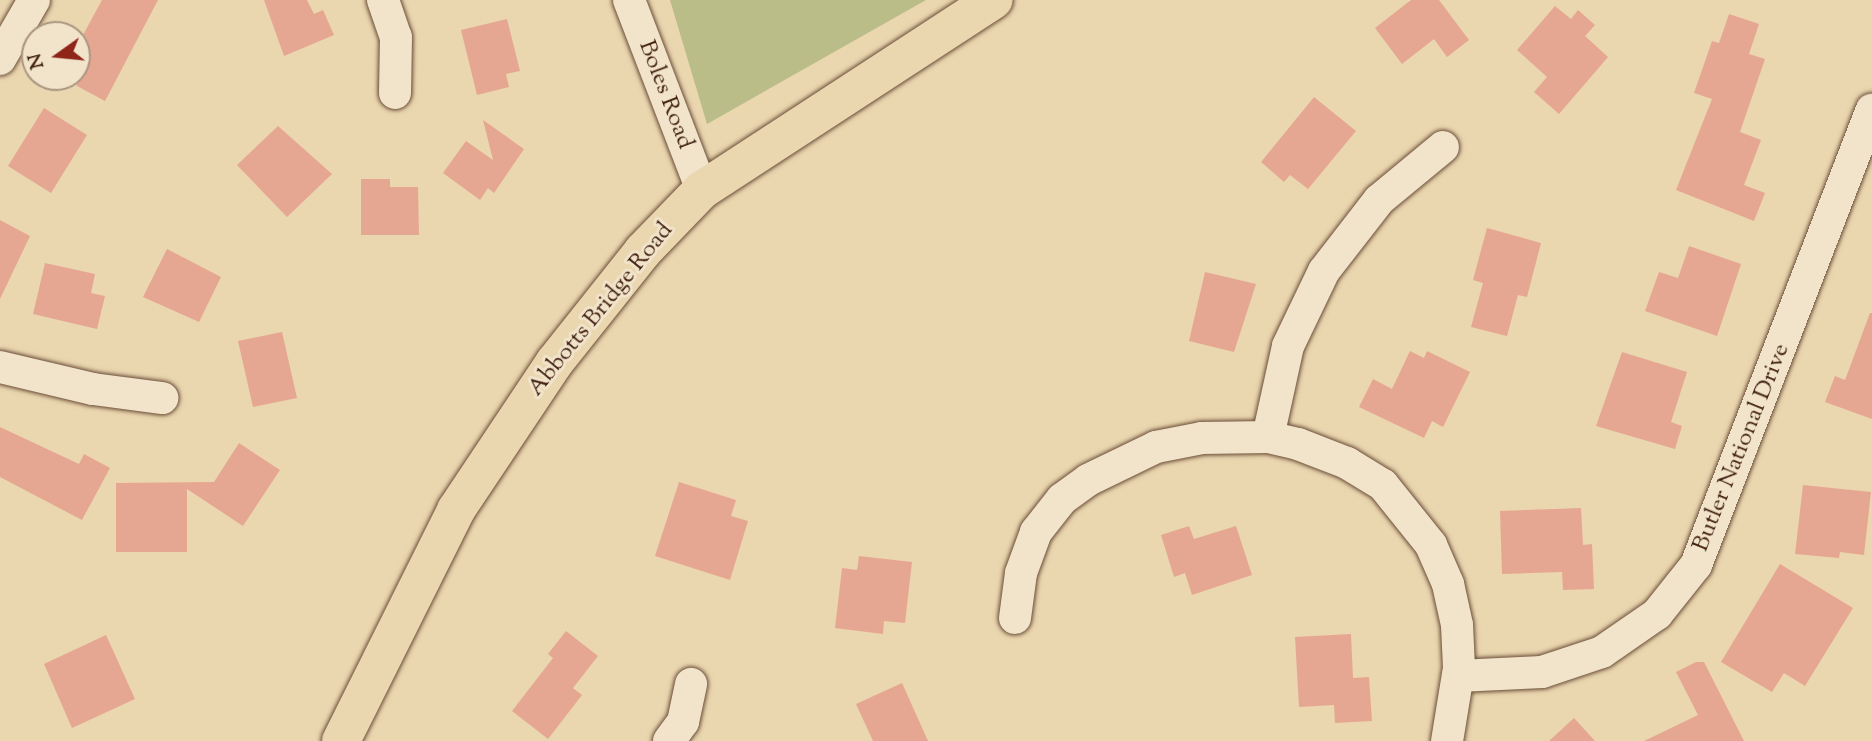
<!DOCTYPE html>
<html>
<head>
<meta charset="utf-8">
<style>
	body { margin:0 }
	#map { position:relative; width:1872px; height:741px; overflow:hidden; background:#ead6af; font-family:"Sorts Mill Goudy",serif }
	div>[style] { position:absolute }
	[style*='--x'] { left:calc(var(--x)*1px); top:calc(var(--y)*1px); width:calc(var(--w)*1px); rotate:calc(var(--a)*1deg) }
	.green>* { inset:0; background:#bbbd88 }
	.building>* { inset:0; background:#e6a792 }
	.roads { filter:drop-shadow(0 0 2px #6b4d38) drop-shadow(0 0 2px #6b4d38) }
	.minor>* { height:32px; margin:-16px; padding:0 16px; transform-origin:16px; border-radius:16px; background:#f1e4cb }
	.major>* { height:38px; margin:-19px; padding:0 19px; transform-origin:19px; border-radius:19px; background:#ead6af }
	span { translate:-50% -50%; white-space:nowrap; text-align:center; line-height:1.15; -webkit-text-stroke:6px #f1e4cb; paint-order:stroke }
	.street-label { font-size:24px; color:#411f10 }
	.north { position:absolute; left:21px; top:21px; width:70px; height:70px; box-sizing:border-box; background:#f1e4cb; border:2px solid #ab9580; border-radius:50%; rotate:255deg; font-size:19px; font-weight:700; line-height:28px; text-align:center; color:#411f10 }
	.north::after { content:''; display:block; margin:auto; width:24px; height:32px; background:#8f2418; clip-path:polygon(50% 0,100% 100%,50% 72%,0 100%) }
</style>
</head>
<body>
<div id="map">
	<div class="green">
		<div style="clip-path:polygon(670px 0,926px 0,707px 124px)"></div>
	</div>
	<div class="building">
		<div style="clip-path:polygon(102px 0,158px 0,105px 101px,77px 86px,77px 46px)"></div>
		<div style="clip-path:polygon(264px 0,307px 0,314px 14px,323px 10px,334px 35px,284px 56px)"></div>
		<div style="clip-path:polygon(1411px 0,1439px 0,1469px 40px,1447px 57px,1434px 39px,1402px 64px,1375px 28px)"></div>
		<div style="clip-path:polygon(1555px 6px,1571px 19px,1578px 10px,1595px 25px,1585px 36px,1608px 57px,1559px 114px,1534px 92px,1547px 77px,1517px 50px)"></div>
		<div style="clip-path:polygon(1729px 14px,1759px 24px,1749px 54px,1765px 59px,1740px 132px,1761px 140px,1744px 185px,1765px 193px,1754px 221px,1676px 190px,1712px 99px,1694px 93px,1712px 41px,1719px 43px)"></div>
		<div style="clip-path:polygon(507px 19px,520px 71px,506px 74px,509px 87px,477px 95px,461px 30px)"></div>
		<div style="clip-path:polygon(1314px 97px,1356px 131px,1308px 189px,1290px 175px,1284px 182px,1261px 162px)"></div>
		<div style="clip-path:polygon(44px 108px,87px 135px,51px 193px,8px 166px)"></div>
		<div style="clip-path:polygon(483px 120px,524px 149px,494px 193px,488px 188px,480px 200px,443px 173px,466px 141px,493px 160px)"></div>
		<div style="clip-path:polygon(278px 126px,332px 174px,287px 217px,237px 165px)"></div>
		<div style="clip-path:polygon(361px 179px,390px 179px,390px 187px,418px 187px,419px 235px,361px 235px)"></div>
		<div style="clip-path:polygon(0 220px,30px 236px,0 299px)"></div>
		<div style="clip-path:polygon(1487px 228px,1541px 243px,1527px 297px,1518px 295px,1507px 336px,1471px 327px,1483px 283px,1473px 280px)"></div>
		<div style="clip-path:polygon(1689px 246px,1741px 264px,1717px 336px,1645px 311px,1659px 272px,1678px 278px)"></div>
		<div style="clip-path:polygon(167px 249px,221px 277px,199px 322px,143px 297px)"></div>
		<div style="clip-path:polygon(45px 263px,95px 274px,91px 293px,105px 296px,97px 329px,33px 314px)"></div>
		<div style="clip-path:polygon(1205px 272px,1256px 284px,1234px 352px,1189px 341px)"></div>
		<div style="clip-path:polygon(1870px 313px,1872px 313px,1872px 419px,1825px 402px,1835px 376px,1845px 380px)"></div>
		<div style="clip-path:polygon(282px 332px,297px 398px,253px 407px,238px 341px)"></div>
		<div style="clip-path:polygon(1410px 351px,1424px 358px,1427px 351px,1470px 372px,1443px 427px,1432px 421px,1424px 438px,1359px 407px,1373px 379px,1392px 389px)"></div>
		<div style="clip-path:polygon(1622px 352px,1687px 372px,1671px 422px,1682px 426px,1675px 449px,1596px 426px)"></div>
		<div style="clip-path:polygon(0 427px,79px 464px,84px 454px,110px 468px,82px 520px,0 477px)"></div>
		<div style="clip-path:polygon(239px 443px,280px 470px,243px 526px,187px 489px,187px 552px,116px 552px,116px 483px,214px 482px)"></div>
		<div style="clip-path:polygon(679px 482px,736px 500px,731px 516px,748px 521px,730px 580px,655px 556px)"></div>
		<div style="clip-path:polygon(1803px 485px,1871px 492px,1864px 555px,1840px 552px,1839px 558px,1795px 554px)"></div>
		<div style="clip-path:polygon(1581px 508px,1583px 545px,1592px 544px,1594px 589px,1563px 590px,1562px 572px,1502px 574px,1500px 511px)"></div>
		<div style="clip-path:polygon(1189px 526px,1194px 539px,1236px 526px,1252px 575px,1192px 595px,1185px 573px,1174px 577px,1161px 535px)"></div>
		<div style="clip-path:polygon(859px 556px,912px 562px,905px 623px,884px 621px,883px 634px,835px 628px,842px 568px,857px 570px)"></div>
		<div style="clip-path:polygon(1780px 564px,1853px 608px,1805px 686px,1784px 673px,1772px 692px,1721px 662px)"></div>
		<div style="clip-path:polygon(566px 631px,598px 656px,573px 688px,582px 695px,548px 739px,512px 711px,553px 658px,548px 654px)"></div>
		<div style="clip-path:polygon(1351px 634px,1353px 678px,1369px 677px,1372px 721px,1335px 723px,1334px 705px,1299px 707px,1295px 637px)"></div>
		<div style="clip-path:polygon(106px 635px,135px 699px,72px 728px,44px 664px)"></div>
		<div style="clip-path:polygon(1696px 662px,1704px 662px,1744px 741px,1644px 741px,1698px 715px,1676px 672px)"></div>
		<div style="clip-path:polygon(902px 683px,928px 741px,873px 741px,856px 704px)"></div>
		<div style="clip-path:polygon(1574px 718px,1595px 741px,1549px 741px)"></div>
	</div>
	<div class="roads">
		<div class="minor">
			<div style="--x:383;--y:0;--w:39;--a:71"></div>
			<div style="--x:396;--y:37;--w:56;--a:91"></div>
			<div style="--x:629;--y:0;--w:204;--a:69"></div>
			<div style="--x:0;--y:59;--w:68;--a:-60"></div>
			<div style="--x:0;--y:367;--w:96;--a:13.3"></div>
			<div style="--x:93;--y:389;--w:70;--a:7.4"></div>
			<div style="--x:1268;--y:437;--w:93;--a:-77.6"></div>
			<div style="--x:1288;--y:346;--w:83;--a:-64.4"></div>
			<div style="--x:1324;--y:271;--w:90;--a:-52.2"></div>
			<div style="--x:1379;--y:200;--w:83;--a:-39.6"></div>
			<div style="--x:1015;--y:618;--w:45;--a:-82.4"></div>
			<div style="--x:1021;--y:573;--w:44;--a:-69.9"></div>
			<div style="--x:1036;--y:532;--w:42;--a:-51.8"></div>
			<div style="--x:1062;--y:499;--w:32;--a:-36"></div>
			<div style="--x:1088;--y:480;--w:76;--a:-25.9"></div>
			<div style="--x:1156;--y:447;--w:47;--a:-11.1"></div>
			<div style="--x:1202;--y:438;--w:66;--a:-0.9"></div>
			<div style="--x:1268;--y:437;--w:31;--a:13"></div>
			<div style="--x:1298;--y:444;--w:53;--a:21.2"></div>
			<div style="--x:1347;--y:463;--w:42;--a:31.4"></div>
			<div style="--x:1383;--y:485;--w:77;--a:51.3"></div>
			<div style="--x:1431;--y:545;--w:43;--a:66.4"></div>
			<div style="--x:1448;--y:584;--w:42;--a:77.6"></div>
			<div style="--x:1457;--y:625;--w:43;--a:87.3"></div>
			<div style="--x:1459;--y:668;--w:74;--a:99.3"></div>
			<div style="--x:1458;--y:676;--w:84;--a:-2.7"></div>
			<div style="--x:1542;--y:672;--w:63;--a:-18.4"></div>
			<div style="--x:1602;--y:652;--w:67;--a:-34.6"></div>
			<div style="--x:1657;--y:614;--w:63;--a:-51.5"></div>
			<div style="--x:1696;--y:565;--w:488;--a:-68.9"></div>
			<div style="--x:669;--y:741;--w:24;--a:-54"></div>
			<div style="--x:683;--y:722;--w:39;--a:-78"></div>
		</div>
		<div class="major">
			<div style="--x:341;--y:741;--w:258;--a:-63.5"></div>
			<div style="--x:456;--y:510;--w:177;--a:-56.3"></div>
			<div style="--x:554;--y:363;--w:143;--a:-51.5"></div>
			<div style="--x:643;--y:251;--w:85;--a:-46"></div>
			<div style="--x:702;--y:190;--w:348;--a:-33.1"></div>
		</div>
	</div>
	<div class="street-label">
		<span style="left:665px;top:95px;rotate:69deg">Boles Road</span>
		<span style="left:601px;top:310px;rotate:-51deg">Abbotts Bridge Road</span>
		<span style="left:1742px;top:448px;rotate:-68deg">Butler National Drive</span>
	</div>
	<div class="north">N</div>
</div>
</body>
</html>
